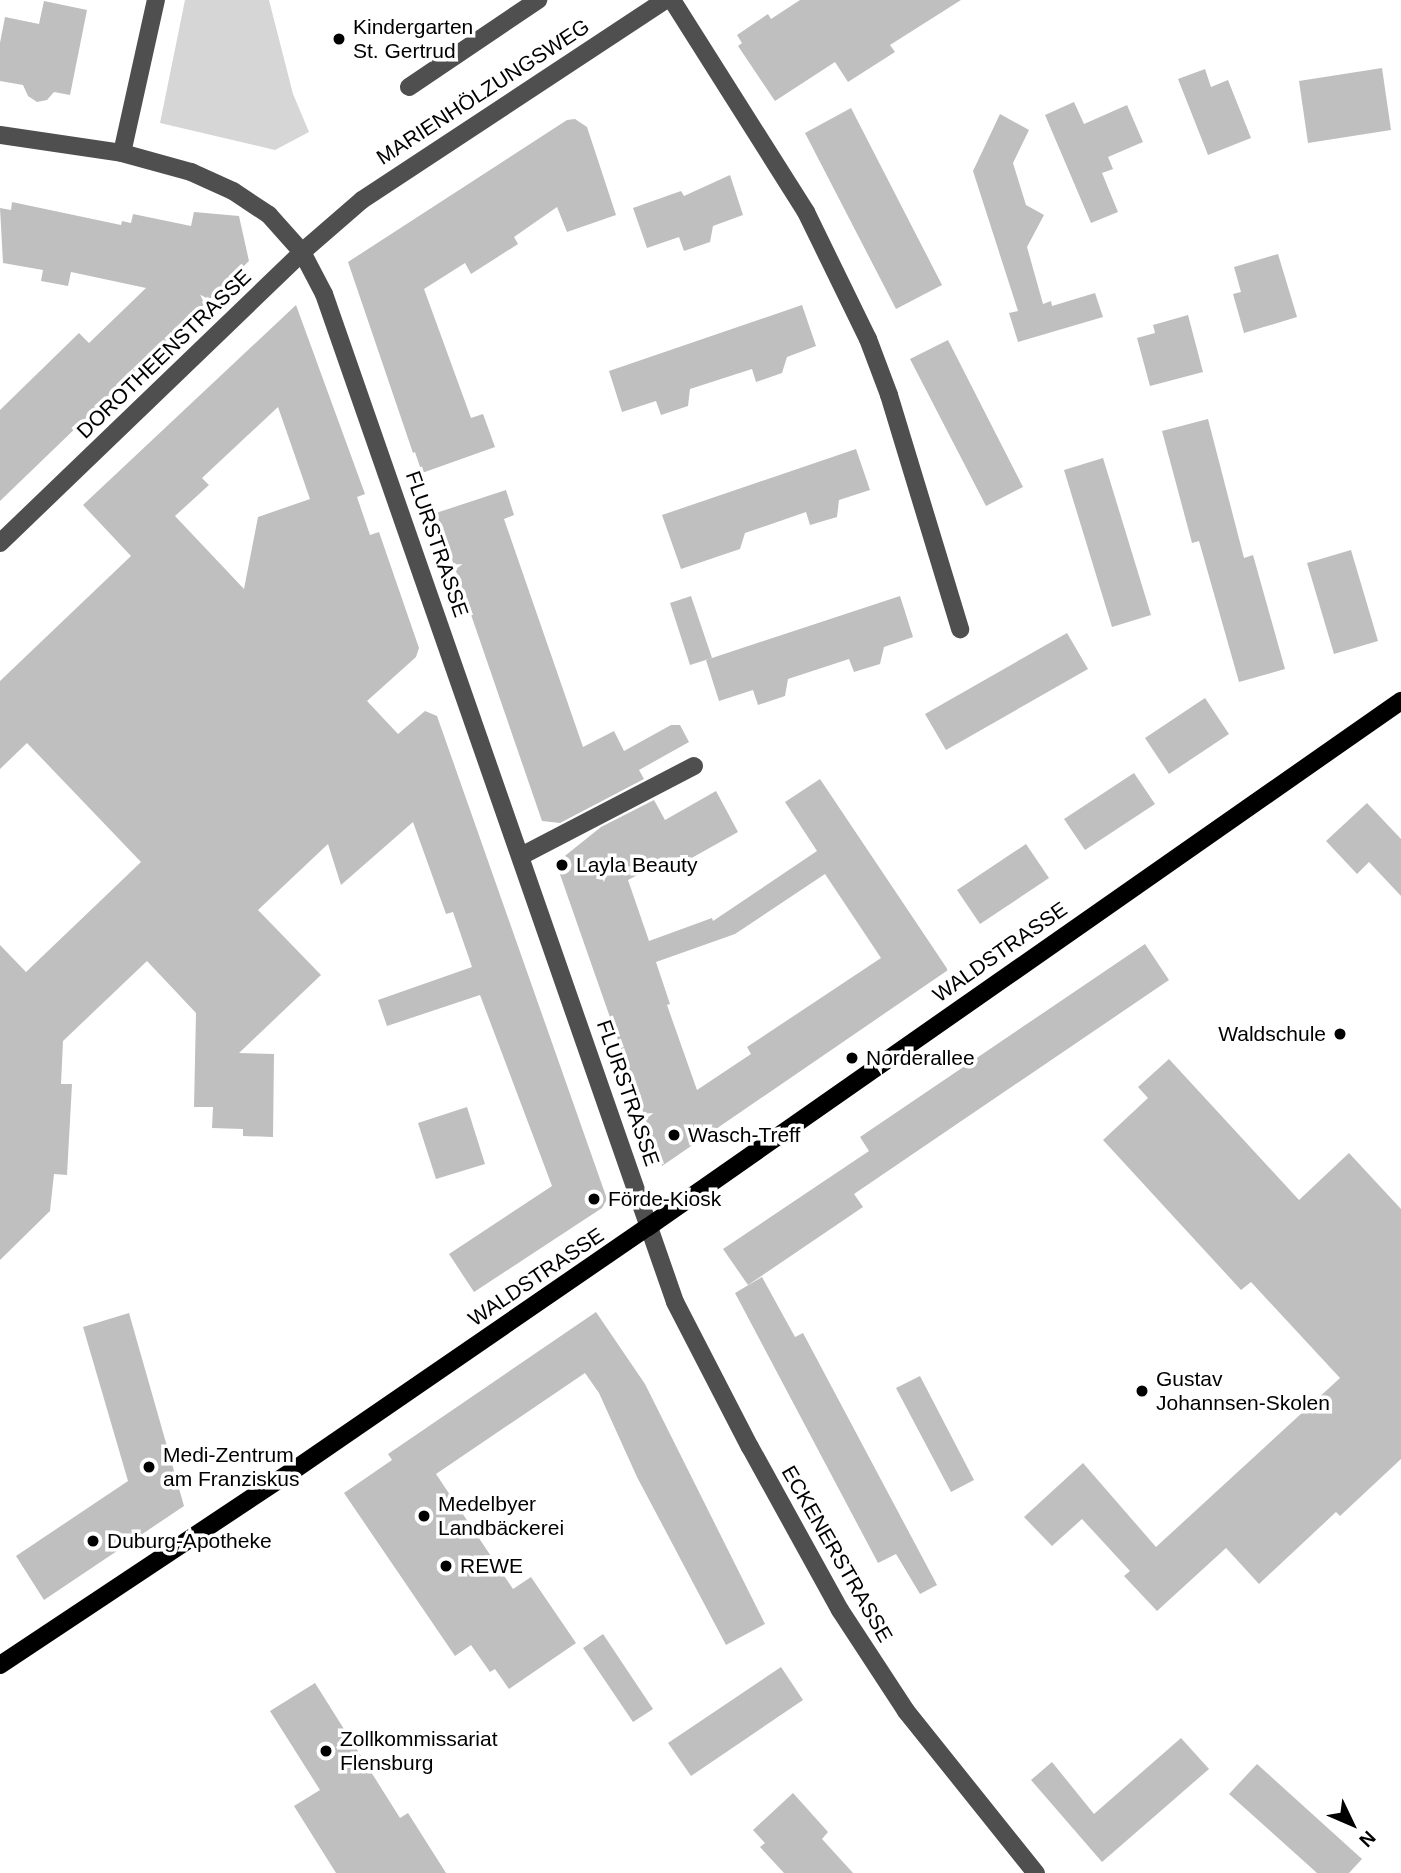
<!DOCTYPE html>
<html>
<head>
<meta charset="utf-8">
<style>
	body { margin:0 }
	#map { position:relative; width:1401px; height:1873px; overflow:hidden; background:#fff; font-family:Helvetica,sans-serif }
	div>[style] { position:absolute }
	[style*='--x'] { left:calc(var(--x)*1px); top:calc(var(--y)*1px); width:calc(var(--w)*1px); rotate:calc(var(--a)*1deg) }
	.green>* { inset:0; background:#d6d6d6 }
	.building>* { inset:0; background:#bfbfbf }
	.minor>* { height:18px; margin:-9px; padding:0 9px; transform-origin:9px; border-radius:9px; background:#4f4f4f }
	.major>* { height:18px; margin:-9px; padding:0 9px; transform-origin:9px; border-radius:9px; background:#000 }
	.dots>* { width:19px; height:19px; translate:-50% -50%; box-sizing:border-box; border:4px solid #fff; border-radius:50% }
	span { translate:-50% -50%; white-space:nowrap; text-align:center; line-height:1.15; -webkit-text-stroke:7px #fff; paint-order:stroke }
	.poi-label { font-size:21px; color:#000 }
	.left { translate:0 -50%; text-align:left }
	.right { translate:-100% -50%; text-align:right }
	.street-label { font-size:21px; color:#000 }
	.north { position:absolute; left:1317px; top:1789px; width:70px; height:70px; -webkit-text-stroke:5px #fff; paint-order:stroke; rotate:134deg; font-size:19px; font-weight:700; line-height:28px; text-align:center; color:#000 }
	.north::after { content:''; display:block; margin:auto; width:24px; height:32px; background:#000; clip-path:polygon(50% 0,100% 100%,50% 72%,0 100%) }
</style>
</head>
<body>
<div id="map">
	<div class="green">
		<div style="clip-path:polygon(185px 0,269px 0,293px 94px,309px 132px,275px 150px,160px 123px)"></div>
	</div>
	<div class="building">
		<div style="clip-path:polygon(800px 0,961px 0,890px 45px,895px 52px,848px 82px,835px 62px,775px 101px,738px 46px,742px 43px,737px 35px,768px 14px,771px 19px)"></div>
		<div style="clip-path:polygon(44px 1px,87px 10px,70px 95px,54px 92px,47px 100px,37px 102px,28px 96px,23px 85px,0 81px,0 43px,5px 17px,39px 24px)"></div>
		<div style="clip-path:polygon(1382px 68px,1391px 130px,1308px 143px,1299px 81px)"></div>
		<div style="clip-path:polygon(1205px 69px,1211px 87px,1228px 80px,1251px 138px,1208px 155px,1178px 79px)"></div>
		<div style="clip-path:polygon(1074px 102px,1084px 124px,1127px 105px,1143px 142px,1108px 157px,1113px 169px,1102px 173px,1118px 212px,1091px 223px,1045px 115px)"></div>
		<div style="clip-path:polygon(851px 108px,942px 285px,896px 309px,805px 133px)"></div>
		<div style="clip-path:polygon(1000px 114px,1029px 130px,1013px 163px,1026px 205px,1044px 215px,1027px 247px,1043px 304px,1051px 301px,1052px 306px,1095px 293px,1103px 317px,1018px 342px,1009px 313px,1018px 311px,973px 171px)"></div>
		<div style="clip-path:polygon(575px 119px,587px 127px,616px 215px,567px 232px,557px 207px,514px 237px,518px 244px,471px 274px,465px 263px,424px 289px,471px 418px,483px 414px,495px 447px,422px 473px,415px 452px,413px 453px,348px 262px,567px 120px)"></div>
		<div style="clip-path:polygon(730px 175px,743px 215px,713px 226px,710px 242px,684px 251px,679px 237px,647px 248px,633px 208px,681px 191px,684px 196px)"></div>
		<div style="clip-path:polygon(12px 202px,121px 225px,122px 221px,131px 223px,133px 214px,191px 226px,194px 212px,239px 216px,249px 261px,0 501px,0 410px,79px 333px,89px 343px,146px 288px,71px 272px,68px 286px,41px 281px,43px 270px,3px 263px,0 208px,11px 210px)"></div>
		<div style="clip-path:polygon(1278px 254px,1297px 317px,1244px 333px,1233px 294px,1241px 292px,1234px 267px)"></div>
		<div style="clip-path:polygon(evenodd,296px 305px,365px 494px,357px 497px,370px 535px,379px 532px,419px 648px,416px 657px,367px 701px,398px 734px,425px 711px,437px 716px,607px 1199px,602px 1208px,474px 1292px,449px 1254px,552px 1186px,480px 995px,387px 1026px,378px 1000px,472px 967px,453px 912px,446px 914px,413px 822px,341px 885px,328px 844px,258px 910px,321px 975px,239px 1053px,274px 1054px,273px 1137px,243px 1136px,243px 1129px,212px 1128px,213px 1107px,194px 1107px,196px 1013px,147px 961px,63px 1041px,61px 1084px,72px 1084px,67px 1175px,54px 1174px,50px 1211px,0 1260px,0 945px,26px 972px,141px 862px,27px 743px,0 769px,0 681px,131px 556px,83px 505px,296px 305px,278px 407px,310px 499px,258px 517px,244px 589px,175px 516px,209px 485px,202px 478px,278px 407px)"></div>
		<div style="clip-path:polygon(802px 305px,816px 346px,787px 357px,782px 373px,756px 382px,752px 369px,690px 389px,688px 406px,661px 415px,656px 401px,622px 412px,609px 371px)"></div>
		<div style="clip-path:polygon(1188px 315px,1203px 372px,1150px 386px,1137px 338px,1155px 333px,1153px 325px)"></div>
		<div style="clip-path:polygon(948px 340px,1023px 487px,986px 506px,910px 359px)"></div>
		<div style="clip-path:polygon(1208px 419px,1244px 558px,1253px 555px,1285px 669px,1239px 682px,1199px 541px,1192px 543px,1162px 431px)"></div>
		<div style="clip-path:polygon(856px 449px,870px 490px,839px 500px,837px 517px,810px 525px,806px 512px,745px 533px,740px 549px,681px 569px,662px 515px)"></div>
		<div style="clip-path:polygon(1103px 458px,1151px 615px,1112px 627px,1064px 470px)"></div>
		<div style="clip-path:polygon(506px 490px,514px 515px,504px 519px,583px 747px,614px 731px,624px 751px,671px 725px,680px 725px,689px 742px,639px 770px,644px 779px,560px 823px,542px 821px,436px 513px)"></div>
		<div style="clip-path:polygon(1351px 550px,1378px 641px,1334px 654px,1307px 563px)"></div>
		<div style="clip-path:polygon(691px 596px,712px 658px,690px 665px,670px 603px)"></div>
		<div style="clip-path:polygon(900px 596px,913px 637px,884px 647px,880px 664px,854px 672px,849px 659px,788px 679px,785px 696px,758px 705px,753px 690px,719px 701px,706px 660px)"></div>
		<div style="clip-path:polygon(1067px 633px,1088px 669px,946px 750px,925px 714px)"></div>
		<div style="clip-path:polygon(1205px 698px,1229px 734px,1169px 774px,1145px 738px)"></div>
		<div style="clip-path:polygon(1134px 773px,1155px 804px,1085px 850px,1064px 819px)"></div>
		<div style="clip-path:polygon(evenodd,820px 779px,948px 970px,662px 1166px,556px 863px,601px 827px,654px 800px,665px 820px,716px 791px,738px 832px,672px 869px,668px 859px,628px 880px,649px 941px,712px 918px,713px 921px,817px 851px,785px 802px,820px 779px,825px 874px,881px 958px,747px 1047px,751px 1054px,697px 1090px,667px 1005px,670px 1004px,656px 962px,735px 934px,825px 874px)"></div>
		<div style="clip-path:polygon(1367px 803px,1401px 839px,1401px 896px,1369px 862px,1357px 874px,1326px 841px)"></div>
		<div style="clip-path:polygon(1026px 844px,1049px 878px,980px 924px,957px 890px)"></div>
		<div style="clip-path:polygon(1145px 944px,1169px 980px,854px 1194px,863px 1207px,748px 1285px,723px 1249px,869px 1151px,860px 1137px)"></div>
		<div style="clip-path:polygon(1169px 1059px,1299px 1200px,1349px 1153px,1401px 1209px,1401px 1459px,1340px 1516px,1336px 1512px,1259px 1584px,1226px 1548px,1157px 1611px,1124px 1576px,1130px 1571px,1082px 1519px,1052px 1546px,1024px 1517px,1083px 1463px,1156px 1547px,1340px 1378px,1251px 1282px,1241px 1290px,1103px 1140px,1148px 1098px,1138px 1087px)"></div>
		<div style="clip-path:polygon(467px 1107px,485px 1164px,436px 1179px,418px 1123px)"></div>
		<div style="clip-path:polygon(762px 1277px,795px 1337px,803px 1333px,937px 1585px,920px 1594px,896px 1554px,878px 1563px,735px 1293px)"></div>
		<div style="clip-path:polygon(596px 1312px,645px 1384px,765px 1624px,726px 1645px,637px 1477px,599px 1393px,585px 1373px,436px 1474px,513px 1589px,531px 1577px,576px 1643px,509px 1689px,495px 1669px,490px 1672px,471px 1645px,455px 1656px,344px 1493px,392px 1460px,388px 1454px)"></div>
		<div style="clip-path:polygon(129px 1313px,184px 1506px,44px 1600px,16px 1556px,128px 1481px,83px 1327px)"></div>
		<div style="clip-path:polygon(920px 1376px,974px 1480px,951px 1492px,896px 1388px)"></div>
		<div style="clip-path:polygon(603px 1634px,653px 1709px,633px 1722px,583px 1648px)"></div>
		<div style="clip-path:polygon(781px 1667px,803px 1700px,691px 1776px,668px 1743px)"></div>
		<div style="clip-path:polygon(315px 1683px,400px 1818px,408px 1813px,446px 1873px,336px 1873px,294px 1806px,320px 1790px,270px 1711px)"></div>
		<div style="clip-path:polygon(1181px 1738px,1209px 1769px,1102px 1862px,1031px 1780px,1052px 1762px,1094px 1814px)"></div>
		<div style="clip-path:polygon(1257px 1764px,1362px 1859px,1349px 1873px,1317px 1873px,1229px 1794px)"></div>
		<div style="clip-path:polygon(793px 1793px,828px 1832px,822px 1839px,853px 1873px,784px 1873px,760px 1847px,765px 1843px,753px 1830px)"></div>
	</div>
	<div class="minor">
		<div style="--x:672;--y:0;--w:251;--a:57.7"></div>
		<div style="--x:806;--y:212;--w:141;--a:64"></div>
		<div style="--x:868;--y:339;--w:60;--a:69.4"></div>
		<div style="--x:889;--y:395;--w:245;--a:73.1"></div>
		<div style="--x:409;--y:87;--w:156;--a:-34"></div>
		<div style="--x:0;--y:135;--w:123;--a:8.4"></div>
		<div style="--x:122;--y:153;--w:72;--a:15.4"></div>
		<div style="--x:191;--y:172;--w:46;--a:24.3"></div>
		<div style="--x:233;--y:191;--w:43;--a:33.7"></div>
		<div style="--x:269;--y:215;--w:50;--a:48.3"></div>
		<div style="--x:302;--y:252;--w:47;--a:62.4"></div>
		<div style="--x:324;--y:294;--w:1067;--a:70.8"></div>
		<div style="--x:675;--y:1302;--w:163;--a:62.7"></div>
		<div style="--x:750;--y:1447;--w:186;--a:61.1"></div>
		<div style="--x:840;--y:1610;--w:121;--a:56.8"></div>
		<div style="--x:906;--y:1711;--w:208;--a:51.3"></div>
		<div style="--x:122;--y:153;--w:157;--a:-77.5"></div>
		<div style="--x:0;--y:543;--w:419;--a:-43.9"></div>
		<div style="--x:302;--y:252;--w:79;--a:-40.9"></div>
		<div style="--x:362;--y:200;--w:363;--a:-33.4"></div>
		<div style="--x:521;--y:856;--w:195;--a:-27.5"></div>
	</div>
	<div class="major">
		<div style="--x:0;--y:1665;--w:353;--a:-33.6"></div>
		<div style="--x:294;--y:1470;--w:429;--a:-34.5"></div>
		<div style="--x:648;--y:1227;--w:919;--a:-34.94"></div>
	</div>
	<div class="dots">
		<div style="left:339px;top:39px;background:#000"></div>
		<div style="left:562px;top:865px;background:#000"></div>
		<div style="left:1340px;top:1034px;background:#000"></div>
		<div style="left:852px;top:1058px;background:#000"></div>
		<div style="left:674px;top:1135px;background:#000"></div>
		<div style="left:594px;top:1199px;background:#000"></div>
		<div style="left:1142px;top:1391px;background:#000"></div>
		<div style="left:149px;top:1467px;background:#000"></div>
		<div style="left:424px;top:1516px;background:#000"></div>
		<div style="left:93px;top:1541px;background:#000"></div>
		<div style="left:446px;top:1566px;background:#000"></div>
		<div style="left:326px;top:1751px;background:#000"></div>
	</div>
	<div class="poi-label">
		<span class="left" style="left:353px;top:39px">Kindergarten<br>St. Gertrud</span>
		<span class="left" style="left:576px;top:865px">Layla Beauty</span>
		<span class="right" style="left:1326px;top:1034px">Waldschule</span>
		<span class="left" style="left:866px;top:1058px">Norderallee</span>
		<span class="left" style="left:688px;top:1135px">Wasch-Treff</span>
		<span class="left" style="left:608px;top:1199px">Förde-Kiosk</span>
		<span class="left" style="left:1156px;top:1391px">Gustav<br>Johannsen-Skolen</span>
		<span class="left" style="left:163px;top:1467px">Medi-Zentrum<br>am Franziskus</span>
		<span class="left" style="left:438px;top:1516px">Medelbyer<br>Landbäckerei</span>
		<span class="left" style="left:107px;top:1541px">Duburg-Apotheke</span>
		<span class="left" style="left:460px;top:1566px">REWE</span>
		<span class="left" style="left:340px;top:1751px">Zollkommissariat<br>Flensburg</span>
	</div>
	<div class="street-label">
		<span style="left:483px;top:92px;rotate:-33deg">MARIENHÖLZUNGSWEG</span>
		<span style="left:164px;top:354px;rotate:-44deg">DOROTHEENSTRASSE</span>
		<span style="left:437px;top:544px;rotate:71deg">FLURSTRASSE</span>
		<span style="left:1000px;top:952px;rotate:-35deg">WALDSTRASSE</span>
		<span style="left:628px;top:1093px;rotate:71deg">FLURSTRASSE</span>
		<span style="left:536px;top:1277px;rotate:-34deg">WALDSTRASSE</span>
		<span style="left:837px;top:1554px;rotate:60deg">ECKENERSTRASSE</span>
	</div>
	<div class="north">N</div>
</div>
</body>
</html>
